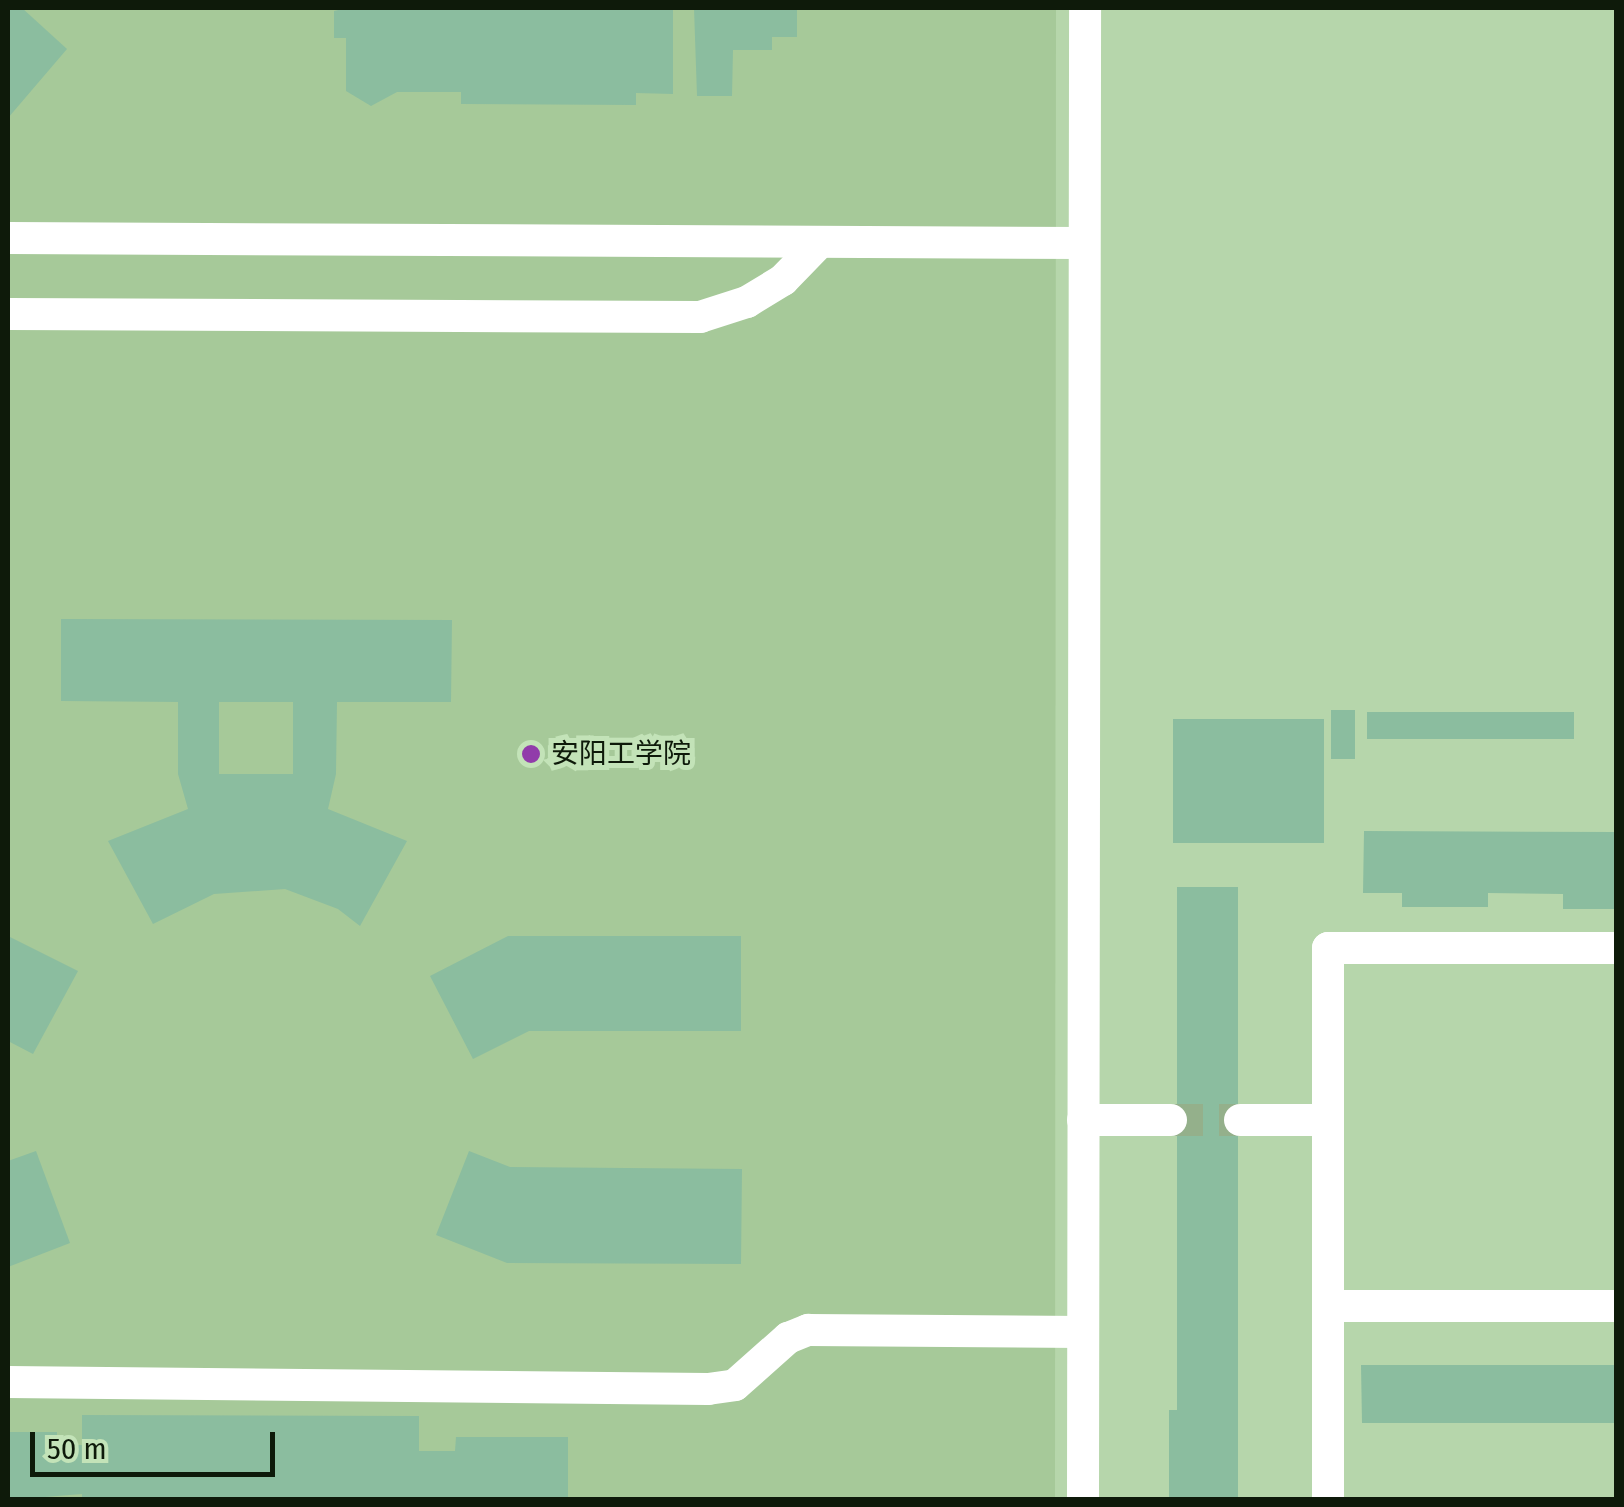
<!DOCTYPE html>
<html>
<head>
<meta charset="utf-8">
<style>
	body { margin:0 }
	#map { position:relative; width:1624px; height:1507px; overflow:hidden; background:#b6d6ab; font-family:"Fira Sans Condensed","Noto Sans SC",sans-serif }
	div>[style] { position:absolute }
	[style*='--x'] { left:calc(var(--x)*1px); top:calc(var(--y)*1px); width:calc(var(--w)*1px); rotate:calc(var(--a)*1deg) }
	.built>* { inset:0; background:#a6c999 }
	.building>* { inset:0; background:#8bbd9f }
	.minor-tunnel>* { height:32px; margin-top:-16px; transform-origin:0; background:repeating-linear-gradient(90deg,#94b08b 0 32px,transparent 0 48px) }
	.minor>* { height:32px; margin:-16px; padding:0 16px; transform-origin:16px; border-radius:16px; background:#fff }
	.dots>* { width:28px; height:28px; translate:-50% -50%; box-sizing:border-box; border:5px solid #c3e3b8; border-radius:50% }
	span { translate:-50% -50%; white-space:nowrap; text-align:center; line-height:1.15; -webkit-text-stroke:10px #c3e3b8; paint-order:stroke }
	.poi-label { font-size:28px; color:#0e1a0a }
	.left { translate:0 -50%; text-align:left }
	.frame { position:absolute; inset:0; border:10px solid #0e1a0a; pointer-events:none }
	.scale { position:absolute; left:30px; top:1432px; width:245px; height:45px; box-sizing:border-box; border:5px solid #0e1a0a; border-top:0; padding-left:12px; font-size:30px; line-height:35px; white-space:nowrap; color:#0e1a0a; -webkit-text-stroke:8px #c3e3b8; paint-order:stroke }
</style>
</head>
<body>
<div id="map">
	<div class="built">
		<div style="clip-path:polygon(8px 8px,1056px 8px,1055px 1499px,8px 1500px)"></div>
	</div>
	<div class="building">
		<div style="clip-path:polygon(8px 8px,22px 8px,67px 49px,8px 118px)"></div>
		<div style="clip-path:polygon(347px 8px,673px 8px,673px 94px,636px 93px,636px 105px,461px 104px,461px 92px,397px 92px,371px 106px,346px 91px,346px 38px,334px 38px,334px 11px)"></div>
		<div style="clip-path:polygon(694px 8px,797px 8px,797px 37px,772px 37px,772px 50px,733px 50px,732px 96px,697px 96px)"></div>
		<div style="clip-path:polygon(evenodd,61px 619px,452px 620px,451px 702px,337px 702px,336px 774px,328px 809px,407px 841px,360px 926px,338px 909px,285px 889px,214px 894px,153px 924px,108px 841px,188px 809px,178px 774px,178px 702px,61px 701px,61px 619px,219px 702px,293px 702px,293px 774px,219px 774px,219px 702px)"></div>
		<div style="clip-path:polygon(1331px 710px,1355px 710px,1355px 759px,1331px 759px)"></div>
		<div style="clip-path:polygon(1367px 712px,1574px 712px,1574px 739px,1367px 739px)"></div>
		<div style="clip-path:polygon(1173px 719px,1324px 719px,1324px 843px,1173px 843px)"></div>
		<div style="clip-path:polygon(1364px 831px,1616px 832px,1616px 909px,1563px 909px,1563px 894px,1488px 893px,1488px 907px,1402px 907px,1402px 893px,1363px 893px)"></div>
		<div style="clip-path:polygon(1177px 887px,1238px 887px,1238px 1500px,1169px 1500px,1169px 1410px,1177px 1410px)"></div>
		<div style="clip-path:polygon(8px 936px,78px 971px,33px 1054px,8px 1041px)"></div>
		<div style="clip-path:polygon(508px 936px,741px 936px,741px 1031px,529px 1031px,473px 1059px,430px 976px)"></div>
		<div style="clip-path:polygon(36px 1151px,70px 1243px,8px 1267px,8px 1161px)"></div>
		<div style="clip-path:polygon(469px 1151px,510px 1167px,742px 1169px,741px 1264px,507px 1263px,436px 1235px)"></div>
		<div style="clip-path:polygon(1361px 1365px,1616px 1365px,1616px 1423px,1362px 1423px)"></div>
		<div style="clip-path:polygon(82px 1415px,419px 1416px,419px 1451px,455px 1451px,456px 1437px,568px 1437px,568px 1500px,82px 1500px,82px 1494px,8px 1500px,8px 1432px,57px 1432px,57px 1445px,82px 1445px)"></div>
	</div>
	<div class="minor-tunnel">
		<div style="--x:1171;--y:1120;--w:69;--a:0"></div>
	</div>
	<div class="minor">
		<div style="--x:8;--y:238;--w:1076;--a:0.27"></div>
		<div style="--x:8;--y:314;--w:692;--a:0.25"></div>
		<div style="--x:700;--y:317;--w:49;--a:-17.7"></div>
		<div style="--x:747;--y:302;--w:42;--a:-31.4"></div>
		<div style="--x:783;--y:280;--w:53;--a:-45.8"></div>
		<div style="--x:1083;--y:1120;--w:88;--a:0"></div>
		<div style="--x:1240;--y:1120;--w:88;--a:0"></div>
		<div style="--x:1328;--y:1306;--w:288;--a:0"></div>
		<div style="--x:8;--y:1382;--w:700;--a:0.57"></div>
		<div style="--x:708;--y:1389;--w:27;--a:-8"></div>
		<div style="--x:735;--y:1385;--w:71;--a:-41.6"></div>
		<div style="--x:788;--y:1338;--w:22;--a:-22"></div>
		<div style="--x:808;--y:1330;--w:275;--a:0.4"></div>
		<div style="--x:1083;--y:1500;--w:1492;--a:-89.92"></div>
		<div style="--x:1328;--y:1500;--w:552;--a:-90"></div>
		<div style="--x:1328;--y:948;--w:288;--a:0"></div>
	</div>
	<div class="dots">
		<div style="left:531px;top:754px;background:#913caa"></div>
	</div>
	<div class="poi-label">
		<span class="left" style="left:551px;top:754px">安阳工学院</span>
	</div>
	<div class="frame"></div>
	<div class="scale">50 m</div>
</div>
</body>
</html>
